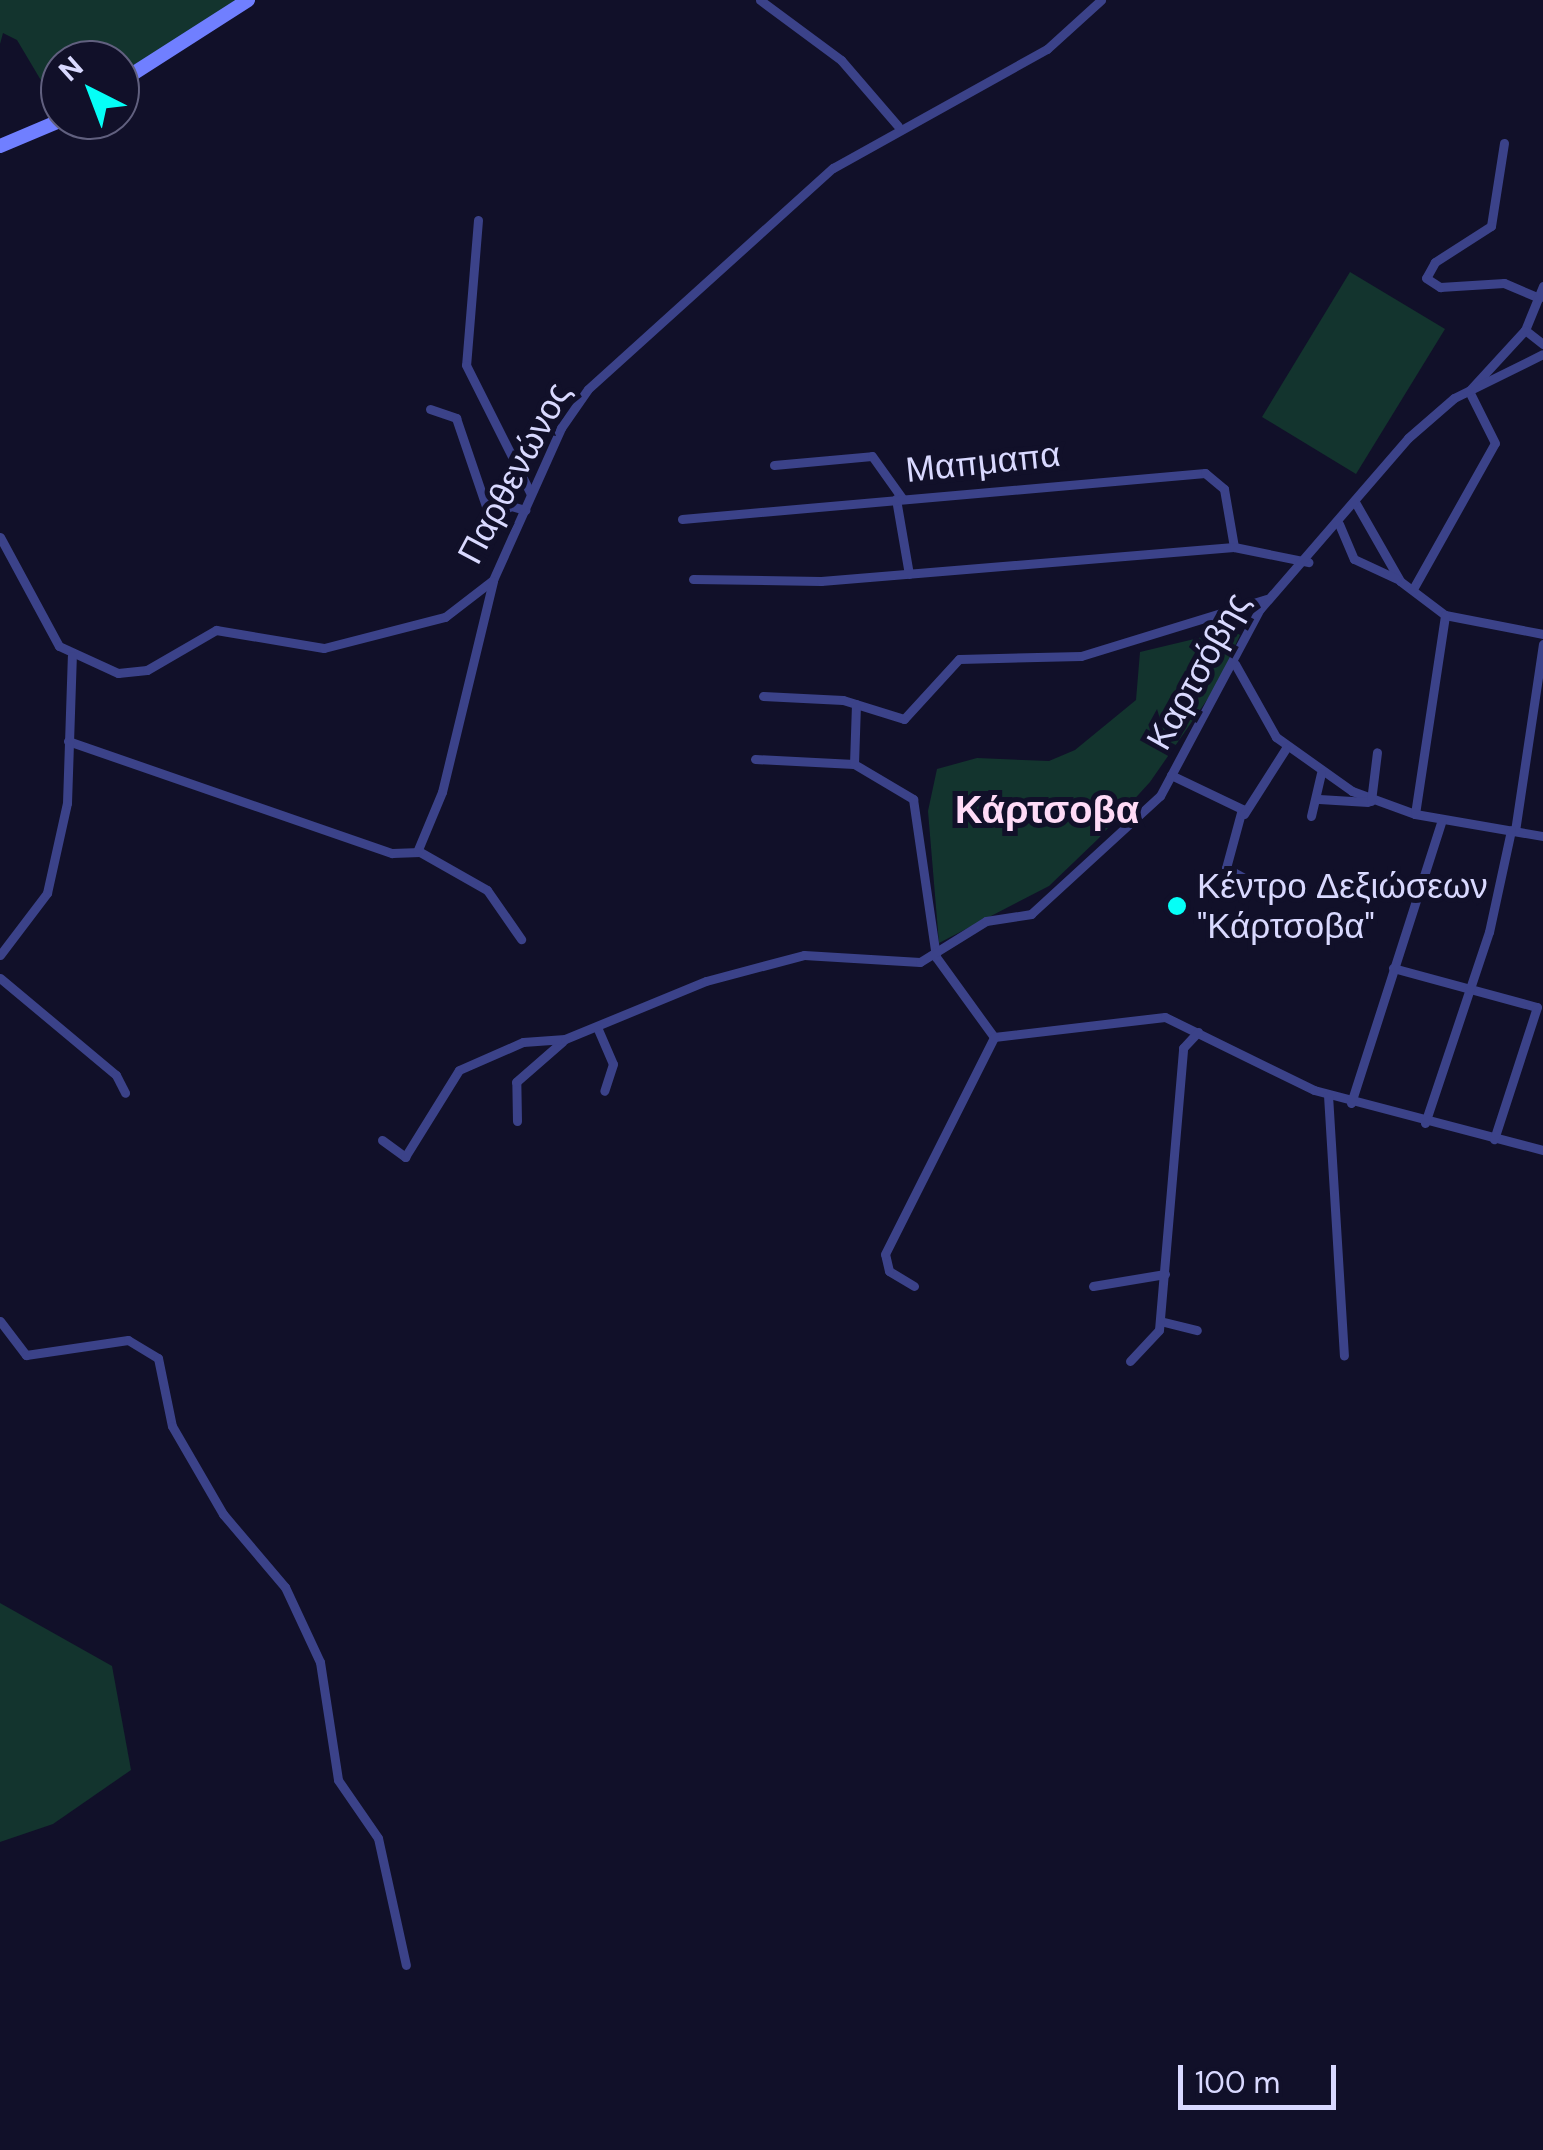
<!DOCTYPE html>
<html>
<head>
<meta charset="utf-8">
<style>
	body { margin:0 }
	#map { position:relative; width:1543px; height:2150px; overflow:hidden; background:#111029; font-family:"DM Sans",sans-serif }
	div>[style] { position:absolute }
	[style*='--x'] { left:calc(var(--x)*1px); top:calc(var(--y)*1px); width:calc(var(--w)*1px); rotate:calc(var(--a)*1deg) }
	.green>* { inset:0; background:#13342e }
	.street>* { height:9px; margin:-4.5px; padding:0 4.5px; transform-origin:4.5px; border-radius:4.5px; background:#3b4289 }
	.secondary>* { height:14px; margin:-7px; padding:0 7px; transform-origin:7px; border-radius:7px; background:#707fff }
	.dots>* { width:28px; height:28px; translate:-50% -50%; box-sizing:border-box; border:5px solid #111029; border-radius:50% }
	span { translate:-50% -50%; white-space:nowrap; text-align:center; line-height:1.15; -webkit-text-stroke:10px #111029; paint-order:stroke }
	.street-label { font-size:35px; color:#d9d9ff }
	.poi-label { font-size:35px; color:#d9d9ff }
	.left { translate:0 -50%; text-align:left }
	.neighbourhood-label { font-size:38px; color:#ffdbf7; font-weight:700 }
	.north { position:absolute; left:40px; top:40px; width:100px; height:100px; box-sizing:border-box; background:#111029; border:2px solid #61607f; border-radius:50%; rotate:318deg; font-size:28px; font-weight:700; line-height:40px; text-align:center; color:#d9d9ff }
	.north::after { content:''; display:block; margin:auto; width:35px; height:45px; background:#05fff7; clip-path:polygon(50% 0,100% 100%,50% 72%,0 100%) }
	.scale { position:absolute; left:1178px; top:2065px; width:158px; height:45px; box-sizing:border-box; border:5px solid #d9d9ff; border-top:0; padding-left:12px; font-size:30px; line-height:35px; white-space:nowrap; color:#d9d9ff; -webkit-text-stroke:8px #111029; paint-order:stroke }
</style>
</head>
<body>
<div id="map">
	<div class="green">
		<div style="clip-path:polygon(0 0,248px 0,120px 73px,120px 60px,60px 60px,58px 109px,17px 40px,3px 33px,0 44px)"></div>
		<div style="clip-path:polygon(1350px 272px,1445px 329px,1356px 474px,1262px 417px)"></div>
		<div style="clip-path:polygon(1232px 630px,1240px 635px,1216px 687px,1150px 782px,1098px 839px,1049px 886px,939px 943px,928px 811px,937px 769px,977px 758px,1049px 761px,1075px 750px,1136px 700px,1140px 652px)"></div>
		<div style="clip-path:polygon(0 1603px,112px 1666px,131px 1770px,53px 1824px,0 1842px)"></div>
	</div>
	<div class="street">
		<div style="--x:760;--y:0;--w:101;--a:36.5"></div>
		<div style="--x:841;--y:60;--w:87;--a:49.2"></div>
		<div style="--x:1504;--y:143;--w:84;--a:98.9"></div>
		<div style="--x:1491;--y:226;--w:67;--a:147.3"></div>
		<div style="--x:1435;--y:262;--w:18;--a:119"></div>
		<div style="--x:1426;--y:278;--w:17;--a:33"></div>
		<div style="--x:1440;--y:287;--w:64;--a:-3.6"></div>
		<div style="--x:1504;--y:283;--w:38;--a:23"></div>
		<div style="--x:478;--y:220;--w:145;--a:94.7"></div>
		<div style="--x:466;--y:365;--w:144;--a:63.3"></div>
		<div style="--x:1543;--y:286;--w:48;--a:112.2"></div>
		<div style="--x:1525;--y:330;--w:23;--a:38"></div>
		<div style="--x:430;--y:409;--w:28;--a:19"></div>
		<div style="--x:456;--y:418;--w:106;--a:71.2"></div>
		<div style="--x:490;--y:518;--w:24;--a:-30"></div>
		<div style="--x:511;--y:506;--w:15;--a:16"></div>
		<div style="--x:774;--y:465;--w:98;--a:-5.2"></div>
		<div style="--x:872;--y:456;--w:52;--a:54.5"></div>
		<div style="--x:896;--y:499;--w:76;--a:80.2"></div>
		<div style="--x:1355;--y:502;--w:91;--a:60.3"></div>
		<div style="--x:1400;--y:581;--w:56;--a:37.1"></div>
		<div style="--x:1445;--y:615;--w:100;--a:11"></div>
		<div style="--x:682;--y:519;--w:525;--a:-5.03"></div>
		<div style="--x:1205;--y:473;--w:25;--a:40"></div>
		<div style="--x:1224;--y:489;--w:59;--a:80.2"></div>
		<div style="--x:1339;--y:524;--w:38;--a:67"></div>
		<div style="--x:1354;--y:559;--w:47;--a:24.9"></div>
		<div style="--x:0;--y:537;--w:124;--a:61.6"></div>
		<div style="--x:59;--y:646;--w:65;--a:24.6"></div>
		<div style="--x:118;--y:673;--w:29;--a:-6"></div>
		<div style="--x:147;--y:670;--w:80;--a:-30.1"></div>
		<div style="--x:216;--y:630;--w:109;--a:9.5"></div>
		<div style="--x:324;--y:648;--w:125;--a:-14.4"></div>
		<div style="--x:445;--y:617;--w:61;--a:-37.6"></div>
		<div style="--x:493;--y:580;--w:167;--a:-65.9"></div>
		<div style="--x:561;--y:428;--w:47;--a:-55.3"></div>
		<div style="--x:588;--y:389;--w:330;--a:-42.1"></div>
		<div style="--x:833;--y:168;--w:245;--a:-29.1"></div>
		<div style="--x:1047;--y:49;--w:73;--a:-42.2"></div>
		<div style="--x:693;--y:579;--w:128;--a:0.9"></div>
		<div style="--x:821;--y:581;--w:414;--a:-4.7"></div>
		<div style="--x:1234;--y:547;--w:76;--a:11.5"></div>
		<div style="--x:1413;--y:589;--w:167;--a:-60.7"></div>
		<div style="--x:1495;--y:443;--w:58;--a:-116.6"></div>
		<div style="--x:1469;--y:391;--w:83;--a:-47.4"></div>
		<div style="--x:1235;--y:664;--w:84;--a:60.7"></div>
		<div style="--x:1276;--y:737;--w:93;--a:35.4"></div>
		<div style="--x:1352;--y:791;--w:67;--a:20.1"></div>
		<div style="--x:1415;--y:814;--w:130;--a:9.8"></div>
		<div style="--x:763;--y:696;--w:80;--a:2.9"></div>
		<div style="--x:843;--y:700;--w:64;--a:17.3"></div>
		<div style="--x:904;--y:719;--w:81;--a:-47.5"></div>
		<div style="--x:959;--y:659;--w:122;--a:-1.4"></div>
		<div style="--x:1081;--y:656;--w:194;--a:-17.1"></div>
		<div style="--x:68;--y:741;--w:343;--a:19.1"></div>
		<div style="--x:392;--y:853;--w:28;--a:-2"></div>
		<div style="--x:420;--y:852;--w:77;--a:29.6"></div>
		<div style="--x:487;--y:890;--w:60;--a:55.2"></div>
		<div style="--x:755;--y:759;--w:99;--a:2.9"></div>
		<div style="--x:854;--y:764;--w:69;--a:30.7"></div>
		<div style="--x:913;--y:799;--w:160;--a:81.7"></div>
		<div style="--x:936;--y:957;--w:99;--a:54.1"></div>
		<div style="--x:994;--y:1037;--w:172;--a:-6.7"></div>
		<div style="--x:1165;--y:1017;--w:166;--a:26.1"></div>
		<div style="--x:1314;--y:1090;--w:237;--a:14.7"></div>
		<div style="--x:854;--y:764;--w:60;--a:-88.1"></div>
		<div style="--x:1171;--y:775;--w:79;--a:25.6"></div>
		<div style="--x:1242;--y:809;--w:61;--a:105.2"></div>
		<div style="--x:1226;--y:868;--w:54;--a:29"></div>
		<div style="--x:1319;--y:799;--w:49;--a:3.5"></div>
		<div style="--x:1371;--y:801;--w:49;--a:-83"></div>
		<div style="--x:1244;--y:814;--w:78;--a:-57.5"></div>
		<div style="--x:1415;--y:814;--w:201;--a:-81.4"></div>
		<div style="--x:1311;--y:816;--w:44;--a:-76.9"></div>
		<div style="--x:1515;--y:831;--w:189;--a:-81.5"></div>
		<div style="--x:417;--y:852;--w:65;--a:-67.4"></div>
		<div style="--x:442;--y:792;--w:217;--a:-76.4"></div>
		<div style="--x:0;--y:955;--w:78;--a:-52.8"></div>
		<div style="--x:47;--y:893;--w:92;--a:-77.5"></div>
		<div style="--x:67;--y:803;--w:147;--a:-88.1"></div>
		<div style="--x:1393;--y:968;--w:149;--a:15.2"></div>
		<div style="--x:1537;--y:1007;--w:139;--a:108"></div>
		<div style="--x:0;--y:978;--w:151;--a:39.9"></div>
		<div style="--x:116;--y:1075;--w:20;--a:63"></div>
		<div style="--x:597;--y:1027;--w:40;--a:66.6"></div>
		<div style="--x:613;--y:1064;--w:28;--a:108"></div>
		<div style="--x:1328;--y:1095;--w:261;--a:86.5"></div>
		<div style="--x:1351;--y:1103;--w:297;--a:-72.2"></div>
		<div style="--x:517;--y:1121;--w:39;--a:-91"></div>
		<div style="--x:516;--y:1082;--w:62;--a:-41.1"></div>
		<div style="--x:1425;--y:1123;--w:201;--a:-71.5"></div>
		<div style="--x:1489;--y:932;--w:104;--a:-77.8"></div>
		<div style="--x:382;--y:1140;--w:29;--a:36"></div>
		<div style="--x:405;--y:1157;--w:102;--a:-58.2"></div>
		<div style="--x:459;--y:1070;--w:70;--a:-23.6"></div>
		<div style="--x:523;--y:1042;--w:42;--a:-4.1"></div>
		<div style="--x:565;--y:1039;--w:152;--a:-22.4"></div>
		<div style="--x:706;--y:981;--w:101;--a:-14.9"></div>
		<div style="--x:804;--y:955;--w:116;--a:3.5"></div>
		<div style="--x:920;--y:962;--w:78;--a:-31.8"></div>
		<div style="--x:986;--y:921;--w:46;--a:-8.8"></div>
		<div style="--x:1031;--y:914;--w:175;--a:-42.5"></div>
		<div style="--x:1160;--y:796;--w:212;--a:-61.9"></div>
		<div style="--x:1260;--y:609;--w:226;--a:-49.1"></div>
		<div style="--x:1408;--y:438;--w:61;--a:-41"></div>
		<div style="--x:1454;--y:398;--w:99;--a:-26.3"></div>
		<div style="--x:914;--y:1286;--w:29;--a:-149"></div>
		<div style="--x:889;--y:1271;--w:17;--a:-103"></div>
		<div style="--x:885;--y:1254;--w:243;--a:-63.3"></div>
		<div style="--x:1093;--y:1286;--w:73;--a:-9.5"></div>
		<div style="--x:0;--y:1321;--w:43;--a:52.6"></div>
		<div style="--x:26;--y:1355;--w:103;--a:-8.4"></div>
		<div style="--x:128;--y:1340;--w:35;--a:31"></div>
		<div style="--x:158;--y:1358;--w:69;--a:78.4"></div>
		<div style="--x:172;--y:1426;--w:102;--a:59.9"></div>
		<div style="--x:223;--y:1514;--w:96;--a:49.7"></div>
		<div style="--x:285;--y:1587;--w:83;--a:65"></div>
		<div style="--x:320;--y:1662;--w:119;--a:81.3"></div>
		<div style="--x:338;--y:1780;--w:70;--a:55.4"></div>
		<div style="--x:378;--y:1838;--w:130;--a:77.6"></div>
		<div style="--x:1160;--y:1321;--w:38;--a:14"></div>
		<div style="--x:1130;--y:1361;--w:42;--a:-46.9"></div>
		<div style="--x:1159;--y:1330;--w:283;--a:-85.1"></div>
		<div style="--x:1183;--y:1048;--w:22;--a:-47"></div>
	</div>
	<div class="secondary">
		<div style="--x:120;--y:82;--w:152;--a:-32.6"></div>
		<div style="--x:0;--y:146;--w:67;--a:-22.8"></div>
	</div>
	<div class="dots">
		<div style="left:1177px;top:906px;background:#05fff7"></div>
	</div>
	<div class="street-label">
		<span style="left:983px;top:462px;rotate:-6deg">Μαπμαπα</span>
		<span style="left:514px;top:473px;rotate:-62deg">Παρθενώνος</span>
		<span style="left:1198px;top:671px;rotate:-61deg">Καρτσόβης</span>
	</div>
	<div class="poi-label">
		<span class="left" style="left:1197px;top:906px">Κέντρο Δεξιώσεων<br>"Κάρτσοβα"</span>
	</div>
	<div class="neighbourhood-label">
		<span style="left:1047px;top:811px">Κάρτσοβα</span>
	</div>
	<div class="north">N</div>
	<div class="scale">100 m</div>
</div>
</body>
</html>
